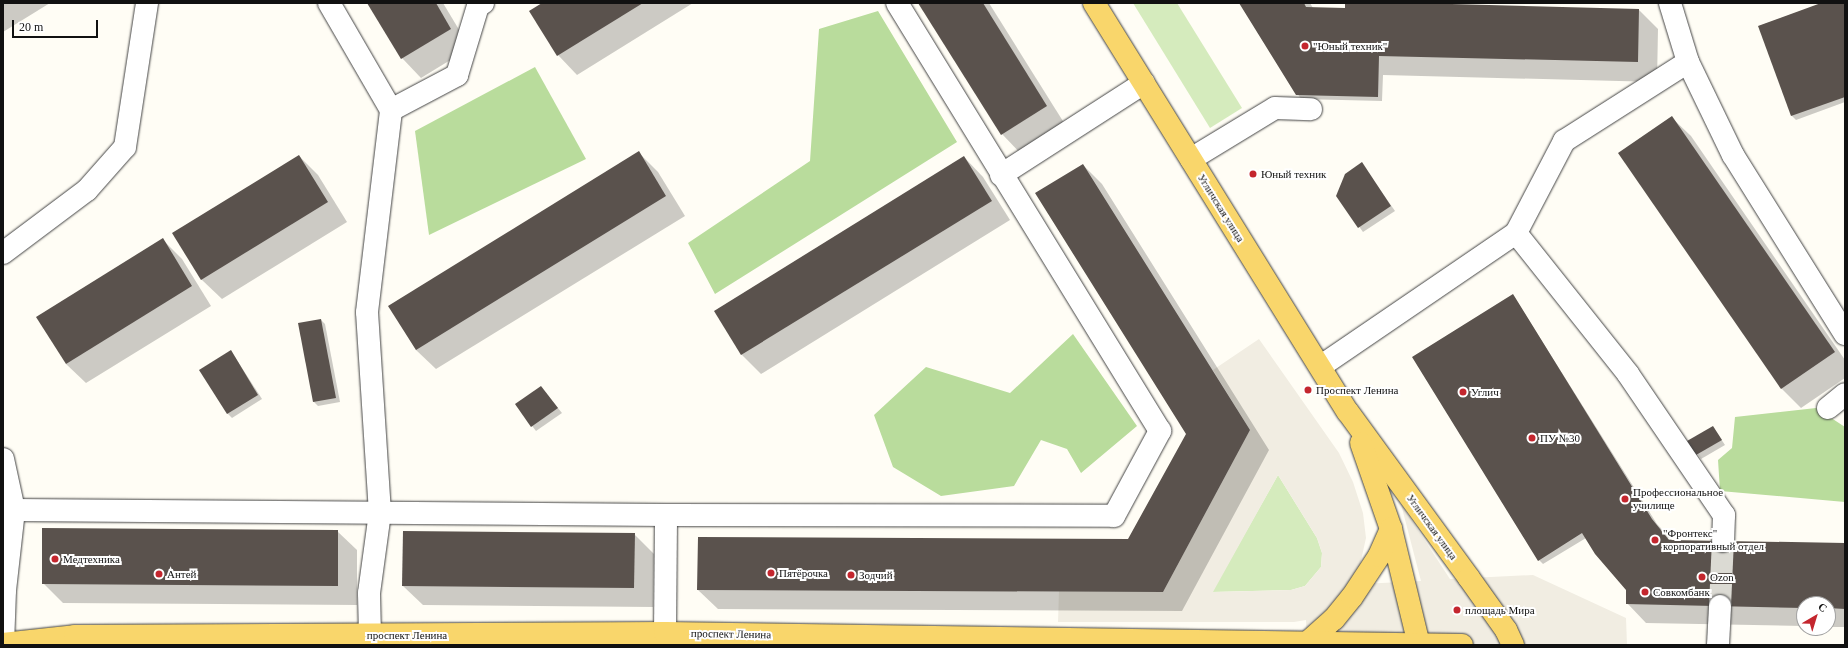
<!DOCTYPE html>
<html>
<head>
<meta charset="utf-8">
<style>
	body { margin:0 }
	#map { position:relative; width:1848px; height:648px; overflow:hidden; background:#fffdf5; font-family:"Times New Roman",serif }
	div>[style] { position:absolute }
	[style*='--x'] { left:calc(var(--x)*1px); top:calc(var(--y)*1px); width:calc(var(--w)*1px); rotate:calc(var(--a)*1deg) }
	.green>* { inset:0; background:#d5ebbd }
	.forest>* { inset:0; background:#b9dc9c }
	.plaza>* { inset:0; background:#f1ede2 }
	.shadow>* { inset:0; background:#0003 }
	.building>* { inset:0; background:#5a524d }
	.minor-tunnel>* { height:22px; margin-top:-11px; transform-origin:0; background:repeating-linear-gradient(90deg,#dbdad3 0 22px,transparent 0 33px) }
	.roads { filter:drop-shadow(0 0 1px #444) drop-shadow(0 0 1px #444) }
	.minor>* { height:22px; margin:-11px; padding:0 11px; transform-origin:11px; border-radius:11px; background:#fff }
	.major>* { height:22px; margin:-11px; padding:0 11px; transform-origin:11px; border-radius:11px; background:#f9d66b }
	.dots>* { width:11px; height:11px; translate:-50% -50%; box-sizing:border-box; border:2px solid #fff; border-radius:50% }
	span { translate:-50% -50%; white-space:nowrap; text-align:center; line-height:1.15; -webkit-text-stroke:4px #fff; paint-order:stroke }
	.poi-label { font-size:11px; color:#111 }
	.left { translate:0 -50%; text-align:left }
	.street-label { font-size:11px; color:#111 }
	.frame { position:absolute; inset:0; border:4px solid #111; pointer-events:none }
	.north { position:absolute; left:1796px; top:596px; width:40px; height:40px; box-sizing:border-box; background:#fff; border:1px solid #a0a0a0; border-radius:50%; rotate:38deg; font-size:11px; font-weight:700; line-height:16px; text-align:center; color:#111 }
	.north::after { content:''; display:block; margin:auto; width:14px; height:18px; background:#c4262e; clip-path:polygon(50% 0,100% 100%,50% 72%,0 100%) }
	.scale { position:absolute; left:12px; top:20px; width:86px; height:18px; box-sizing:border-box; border:2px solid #111; border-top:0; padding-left:5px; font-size:12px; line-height:14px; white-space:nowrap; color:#111; -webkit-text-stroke:3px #fff; paint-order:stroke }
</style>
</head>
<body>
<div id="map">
	<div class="green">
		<div style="clip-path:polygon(1133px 3px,1177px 3px,1242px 108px,1210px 128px)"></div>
		<div style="clip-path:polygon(1278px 475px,1317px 538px,1322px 553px,1321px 567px,1305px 586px,1291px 590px,1212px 592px)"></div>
	</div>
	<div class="forest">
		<div style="clip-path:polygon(878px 11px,957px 142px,715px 294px,688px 243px,810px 161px,819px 29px)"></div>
		<div style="clip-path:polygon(535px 67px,586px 159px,429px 235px,415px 131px)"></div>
		<div style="clip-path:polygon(1073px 334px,1137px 426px,1081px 473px,1067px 449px,1041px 440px,1014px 486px,941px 496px,893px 467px,874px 415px,926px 367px,1010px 393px)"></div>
		<div style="clip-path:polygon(1816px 408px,1845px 427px,1845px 502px,1720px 491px,1718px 460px,1732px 448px,1735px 417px)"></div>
	</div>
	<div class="plaza">
		<div style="clip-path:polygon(evenodd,1259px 339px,1339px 453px,1353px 482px,1363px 513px,1366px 538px,1360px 565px,1353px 579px,1362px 584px,1421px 581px,1401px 504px,1450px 579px,1533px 575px,1626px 618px,1627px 645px,1307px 645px,1306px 620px,1294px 622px,1058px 622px,1059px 591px,1163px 592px,1250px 430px,1213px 370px,1259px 339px,1278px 475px,1317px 538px,1322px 553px,1321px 567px,1305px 586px,1291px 590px,1213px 592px,1278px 475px)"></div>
	</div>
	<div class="shadow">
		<div style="clip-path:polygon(3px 3px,50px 3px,3px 32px)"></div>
		<div style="clip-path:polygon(369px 3px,443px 3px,470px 48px,421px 78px,402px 58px)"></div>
		<div style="clip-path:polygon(544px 3px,693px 3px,577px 75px,558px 55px)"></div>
		<div style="clip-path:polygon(919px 3px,989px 3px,1066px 126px,1021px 154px,1002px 134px)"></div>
		<div style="clip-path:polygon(1240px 3px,1310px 3px,1313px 8px,1346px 11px,1346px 3px,1639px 10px,1658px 29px,1657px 82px,1383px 75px,1382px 101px,1301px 99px)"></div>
		<div style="clip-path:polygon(1823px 3px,1845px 3px,1845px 102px,1796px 120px,1792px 116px,1759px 26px)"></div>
		<div style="clip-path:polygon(1671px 117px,1691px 136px,1845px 360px,1845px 378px,1801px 408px,1782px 389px,1619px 153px)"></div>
		<div style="clip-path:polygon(639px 153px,658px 172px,685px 216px,436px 369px,416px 350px,389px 306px)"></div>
		<div style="clip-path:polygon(299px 156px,318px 175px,347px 222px,222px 299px,202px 280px,173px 233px)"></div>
		<div style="clip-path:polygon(964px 157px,983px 177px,1010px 220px,761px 374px,742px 355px,715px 311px)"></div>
		<div style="clip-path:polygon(1362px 164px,1395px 211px,1363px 232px,1337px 196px)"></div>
		<div style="clip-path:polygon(1083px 165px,1102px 184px,1269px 450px,1182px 611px,718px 609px,698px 590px,1128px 540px,1187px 434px)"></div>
		<div style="clip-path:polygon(163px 240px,182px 259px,211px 306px,86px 383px,66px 364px)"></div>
		<div style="clip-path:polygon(1513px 295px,1657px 524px,1673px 541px,1845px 544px,1845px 627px,1828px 627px,1828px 604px,1804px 604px,1804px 626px,1646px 623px,1627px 603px,1627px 590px,1586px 538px,1543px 564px,1539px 560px)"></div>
		<div style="clip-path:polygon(321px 320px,325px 324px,340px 402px,318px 406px,314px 402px,299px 324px)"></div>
		<div style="clip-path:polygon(231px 351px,262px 399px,232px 418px,227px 413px)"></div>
		<div style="clip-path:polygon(541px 387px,562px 413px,536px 431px,516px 405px)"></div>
		<div style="clip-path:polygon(1713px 427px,1725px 445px,1701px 459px,1689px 441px)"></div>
		<div style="clip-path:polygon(337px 531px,357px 550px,357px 605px,63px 603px,43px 583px)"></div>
		<div style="clip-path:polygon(634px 534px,654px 554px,653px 607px,423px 605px,403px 586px)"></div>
	</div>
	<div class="building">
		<div style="clip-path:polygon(367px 3px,436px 3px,451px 29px,401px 59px)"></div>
		<div style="clip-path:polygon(542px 3px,643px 3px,557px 56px,529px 11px)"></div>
		<div style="clip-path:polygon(918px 3px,983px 3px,1047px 106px,1001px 135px)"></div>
		<div style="clip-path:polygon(1239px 3px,1304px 3px,1306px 7px,1345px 8px,1345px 3px,1414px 3px,1639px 9px,1638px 62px,1379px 56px,1378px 97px,1296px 95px)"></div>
		<div style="clip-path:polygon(1821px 3px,1845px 3px,1845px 97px,1791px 116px,1758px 26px)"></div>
		<div style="clip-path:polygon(1672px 116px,1835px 352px,1781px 389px,1618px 153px)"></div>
		<div style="clip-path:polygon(639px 151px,666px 196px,416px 350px,388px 306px)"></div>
		<div style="clip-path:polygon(299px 155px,328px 202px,201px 280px,172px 233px)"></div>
		<div style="clip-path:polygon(964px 156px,992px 201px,741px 355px,714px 311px)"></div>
		<div style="clip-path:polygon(1362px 162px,1391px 206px,1358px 228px,1336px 196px,1345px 174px)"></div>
		<div style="clip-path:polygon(1083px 164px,1250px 430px,1163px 592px,697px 590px,698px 537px,1128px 539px,1186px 434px,1035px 193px)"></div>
		<div style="clip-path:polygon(163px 238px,192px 286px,66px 364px,36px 317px)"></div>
		<div style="clip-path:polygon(1513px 294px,1652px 519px,1669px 540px,1845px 543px,1845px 609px,1828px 608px,1828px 604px,1804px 604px,1804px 608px,1626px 604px,1626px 590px,1595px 554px,1582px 533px,1538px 561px,1412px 357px)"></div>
		<div style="clip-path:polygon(321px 319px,336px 398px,313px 402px,298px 323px)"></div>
		<div style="clip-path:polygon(231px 350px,258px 395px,227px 414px,199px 370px)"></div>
		<div style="clip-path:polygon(541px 386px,558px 408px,531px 427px,515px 404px)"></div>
		<div style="clip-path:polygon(1713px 426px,1722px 440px,1696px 455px,1687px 441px)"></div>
		<div style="clip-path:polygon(42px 528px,338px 530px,338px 586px,42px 584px)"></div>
		<div style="clip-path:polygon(403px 531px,635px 533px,634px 588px,402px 586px)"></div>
	</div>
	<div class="minor-tunnel">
		<div style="--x:1720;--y:606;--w:65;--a:-87.4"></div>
	</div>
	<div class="roads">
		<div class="minor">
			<div style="--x:329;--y:3;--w:124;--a:59.9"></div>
			<div style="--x:1688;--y:62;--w:103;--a:64.2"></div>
			<div style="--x:1733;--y:155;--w:211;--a:58"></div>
			<div style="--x:1191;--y:159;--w:98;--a:-31.3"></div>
			<div style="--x:1275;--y:108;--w:36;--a:2"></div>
			<div style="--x:1001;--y:175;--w:170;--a:-32.8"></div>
			<div style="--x:1516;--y:233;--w:180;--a:51.5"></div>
			<div style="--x:1628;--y:374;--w:171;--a:55.8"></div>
			<div style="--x:1724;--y:515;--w:26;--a:92"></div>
			<div style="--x:3;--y:253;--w:105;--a:-36.9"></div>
			<div style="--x:87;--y:190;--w:57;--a:-48.5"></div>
			<div style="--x:125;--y:147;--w:146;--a:-81.3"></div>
			<div style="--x:1321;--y:366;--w:236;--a:-34.3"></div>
			<div style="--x:1516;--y:233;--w:104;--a:-62.4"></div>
			<div style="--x:1564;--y:141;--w:147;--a:-32.5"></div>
			<div style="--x:1688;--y:62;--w:62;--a:-107"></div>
			<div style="--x:1828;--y:408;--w:22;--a:-39"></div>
			<div style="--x:3;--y:459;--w:52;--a:77.8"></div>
			<div style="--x:14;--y:510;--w:81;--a:96.4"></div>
			<div style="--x:5;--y:590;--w:54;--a:92.1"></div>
			<div style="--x:14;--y:510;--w:652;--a:0.44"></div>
			<div style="--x:666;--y:515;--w:448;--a:0.1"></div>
			<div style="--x:1114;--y:516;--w:97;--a:-61.6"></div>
			<div style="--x:1160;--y:431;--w:502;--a:-121.57"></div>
			<div style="--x:665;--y:633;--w:118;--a:-89.5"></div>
			<div style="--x:370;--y:635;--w:42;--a:-91.4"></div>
			<div style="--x:369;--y:593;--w:81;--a:-82.2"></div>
			<div style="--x:380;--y:513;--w:201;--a:-93.7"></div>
			<div style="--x:367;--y:312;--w:203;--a:-83.2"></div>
			<div style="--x:391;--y:110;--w:75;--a:-27.9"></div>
			<div style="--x:457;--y:75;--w:72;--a:-73.1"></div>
			<div style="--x:478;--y:6;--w:6;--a:-31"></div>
			<div style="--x:1718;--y:645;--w:39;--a:-87"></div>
		</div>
		<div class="major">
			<div style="--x:1094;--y:3;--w:481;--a:58.2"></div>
			<div style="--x:1348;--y:412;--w:205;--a:53.9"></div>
			<div style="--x:1469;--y:578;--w:64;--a:54.6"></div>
			<div style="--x:1506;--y:630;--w:17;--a:65"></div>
			<div style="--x:1361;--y:443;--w:91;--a:70.8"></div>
			<div style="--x:1391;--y:529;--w:119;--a:76.4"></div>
			<div style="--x:1307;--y:643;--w:36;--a:-42"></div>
			<div style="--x:1334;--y:619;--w:28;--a:-51"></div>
			<div style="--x:1352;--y:597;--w:49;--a:-56.6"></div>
			<div style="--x:1379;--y:556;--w:30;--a:-66"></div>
			<div style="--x:3;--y:644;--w:72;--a:-6.3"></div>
			<div style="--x:75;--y:636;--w:590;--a:-0.29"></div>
			<div style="--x:665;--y:633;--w:797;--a:0.86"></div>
		</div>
	</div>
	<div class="dots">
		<div style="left:1305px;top:46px;background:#c4262e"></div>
		<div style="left:1253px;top:174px;background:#c4262e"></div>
		<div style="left:1308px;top:390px;background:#c4262e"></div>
		<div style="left:1463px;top:392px;background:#c4262e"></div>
		<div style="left:1532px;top:438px;background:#c4262e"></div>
		<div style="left:1625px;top:499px;background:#c4262e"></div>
		<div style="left:1655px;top:540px;background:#c4262e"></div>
		<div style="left:55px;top:559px;background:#c4262e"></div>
		<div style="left:771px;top:573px;background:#c4262e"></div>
		<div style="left:159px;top:574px;background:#c4262e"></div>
		<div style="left:851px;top:575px;background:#c4262e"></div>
		<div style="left:1702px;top:577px;background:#c4262e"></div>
		<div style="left:1645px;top:592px;background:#c4262e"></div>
		<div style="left:1457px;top:610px;background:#c4262e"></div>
	</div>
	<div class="poi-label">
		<span class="left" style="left:1313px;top:46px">"Юный техник"</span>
		<span class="left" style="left:1261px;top:174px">Юный техник</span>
		<span class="left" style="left:1316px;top:390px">Проспект Ленина</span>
		<span class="left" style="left:1471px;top:392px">Углич</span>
		<span class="left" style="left:1540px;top:438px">ПУ №30</span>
		<span class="left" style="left:1633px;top:499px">Профессиональное<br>училище</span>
		<span class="left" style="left:1663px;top:540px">"Фронтекс"<br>корпоративный отдел</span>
		<span class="left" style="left:63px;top:559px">Медтехника</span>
		<span class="left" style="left:779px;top:573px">Пятёрочка</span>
		<span class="left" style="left:167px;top:574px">Антей</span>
		<span class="left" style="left:859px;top:575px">Зодчий</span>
		<span class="left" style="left:1710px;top:577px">Ozon</span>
		<span class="left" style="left:1653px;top:592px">Совкомбанк</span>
		<span class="left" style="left:1465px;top:610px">площадь Мира</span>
	</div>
	<div class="street-label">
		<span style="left:1221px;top:208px;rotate:58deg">Угличская улица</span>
		<span style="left:1432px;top:527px;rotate:54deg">Угличская улица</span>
		<span style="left:731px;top:634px;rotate:1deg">проспект Ленина</span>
		<span style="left:407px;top:635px">проспект Ленина</span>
	</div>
	<div class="frame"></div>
	<div class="north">С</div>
	<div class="scale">20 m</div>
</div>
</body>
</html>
